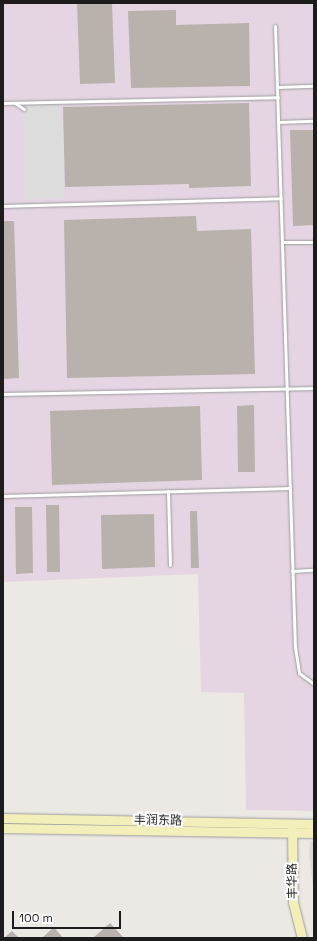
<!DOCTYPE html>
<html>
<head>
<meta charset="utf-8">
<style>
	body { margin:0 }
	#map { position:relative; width:317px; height:941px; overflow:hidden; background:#ece8e3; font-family:"Space Grotesk","Noto Sans SC",sans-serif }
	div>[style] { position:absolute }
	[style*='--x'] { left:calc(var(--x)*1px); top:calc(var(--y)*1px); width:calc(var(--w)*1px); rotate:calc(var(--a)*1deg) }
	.residential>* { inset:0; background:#dad9d9 }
	.industrial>* { inset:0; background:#e5d5e3 }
	.parking>* { inset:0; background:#dcdcdc }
	.building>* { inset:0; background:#b9b1ac }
	.roads { filter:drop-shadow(0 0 1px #9d9d9d) drop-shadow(0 0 1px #9d9d9d) }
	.lane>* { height:3px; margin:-1.5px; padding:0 1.5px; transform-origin:1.5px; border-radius:1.5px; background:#fff }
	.secondary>* { height:9px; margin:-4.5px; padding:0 4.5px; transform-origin:4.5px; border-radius:4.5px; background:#f2efbb }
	span { translate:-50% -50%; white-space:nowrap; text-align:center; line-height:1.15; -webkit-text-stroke:4px #fff; paint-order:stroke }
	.street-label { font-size:12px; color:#1c1c1c }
	.frame { position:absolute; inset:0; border:4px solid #1c1c1c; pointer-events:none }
	.scale { position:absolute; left:12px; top:911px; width:109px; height:18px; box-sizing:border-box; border:2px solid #1c1c1c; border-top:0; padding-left:5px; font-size:12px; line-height:14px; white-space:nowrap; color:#1c1c1c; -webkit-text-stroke:3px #fff; paint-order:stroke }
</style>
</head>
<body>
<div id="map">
	<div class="residential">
		<div style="clip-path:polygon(310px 842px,314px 842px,314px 894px,309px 854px)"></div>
	</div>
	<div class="industrial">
		<div style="clip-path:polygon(3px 3px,314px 3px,314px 811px,246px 810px,244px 693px,201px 692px,198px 574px,3px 582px)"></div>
	</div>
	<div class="parking">
		<div style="clip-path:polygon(62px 104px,64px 198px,25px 200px,22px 112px,26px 106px)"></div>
	</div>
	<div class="building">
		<div style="clip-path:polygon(77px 3px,112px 3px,115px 83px,80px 84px)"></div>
		<div style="clip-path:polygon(176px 10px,176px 25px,249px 23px,250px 86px,131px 88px,128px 11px)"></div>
		<div style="clip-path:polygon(249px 103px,251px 186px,189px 188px,189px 184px,65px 187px,63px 107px)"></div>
		<div style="clip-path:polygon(290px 130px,314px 130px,314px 225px,293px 226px)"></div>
		<div style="clip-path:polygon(196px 216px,197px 231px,251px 229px,255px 374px,67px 378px,64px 220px)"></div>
		<div style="clip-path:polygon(3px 221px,14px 221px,19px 378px,3px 379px)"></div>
		<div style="clip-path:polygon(254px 405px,255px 472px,238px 472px,237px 406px)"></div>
		<div style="clip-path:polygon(200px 406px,202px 480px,52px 485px,50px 411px)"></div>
		<div style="clip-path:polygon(46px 505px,59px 505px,60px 572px,47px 572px)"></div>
		<div style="clip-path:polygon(15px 507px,32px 507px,33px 573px,16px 574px)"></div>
		<div style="clip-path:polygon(190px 511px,197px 511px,199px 568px,191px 568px)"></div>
		<div style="clip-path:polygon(154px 514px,155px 567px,102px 569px,101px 515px)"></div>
		<div style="clip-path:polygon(110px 923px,124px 938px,93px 938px)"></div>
		<div style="clip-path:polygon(54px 927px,63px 938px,42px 938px)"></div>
		<div style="clip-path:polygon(12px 931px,19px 938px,4px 938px)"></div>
	</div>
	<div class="roads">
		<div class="lane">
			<div style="--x:275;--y:26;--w:621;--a:88.16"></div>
			<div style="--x:295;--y:647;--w:26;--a:81"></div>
			<div style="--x:299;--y:673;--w:19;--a:36"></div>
			<div style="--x:277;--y:87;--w:37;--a:-2"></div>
			<div style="--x:3;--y:103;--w:275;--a:-1.2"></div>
			<div style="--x:15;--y:103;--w:11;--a:34"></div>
			<div style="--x:278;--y:122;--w:36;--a:-2"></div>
			<div style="--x:3;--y:206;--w:278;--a:-1.6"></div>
			<div style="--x:282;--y:242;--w:32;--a:0"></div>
			<div style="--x:3;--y:394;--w:311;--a:-1.1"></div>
			<div style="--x:168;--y:491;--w:74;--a:88.5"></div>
			<div style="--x:3;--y:496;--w:287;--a:-1.6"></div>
			<div style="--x:292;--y:571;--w:22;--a:-3"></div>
		</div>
		<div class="secondary">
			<div style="--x:3;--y:818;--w:311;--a:1.1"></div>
			<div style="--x:3;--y:828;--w:311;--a:0.9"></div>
			<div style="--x:292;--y:829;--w:73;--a:89.2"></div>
			<div style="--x:293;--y:902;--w:37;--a:76"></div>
		</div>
	</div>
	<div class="street-label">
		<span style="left:158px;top:821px;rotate:1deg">丰润东路</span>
		<span style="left:293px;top:881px;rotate:-91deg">丰华路</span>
	</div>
	<div class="frame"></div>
	<div class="scale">100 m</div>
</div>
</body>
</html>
